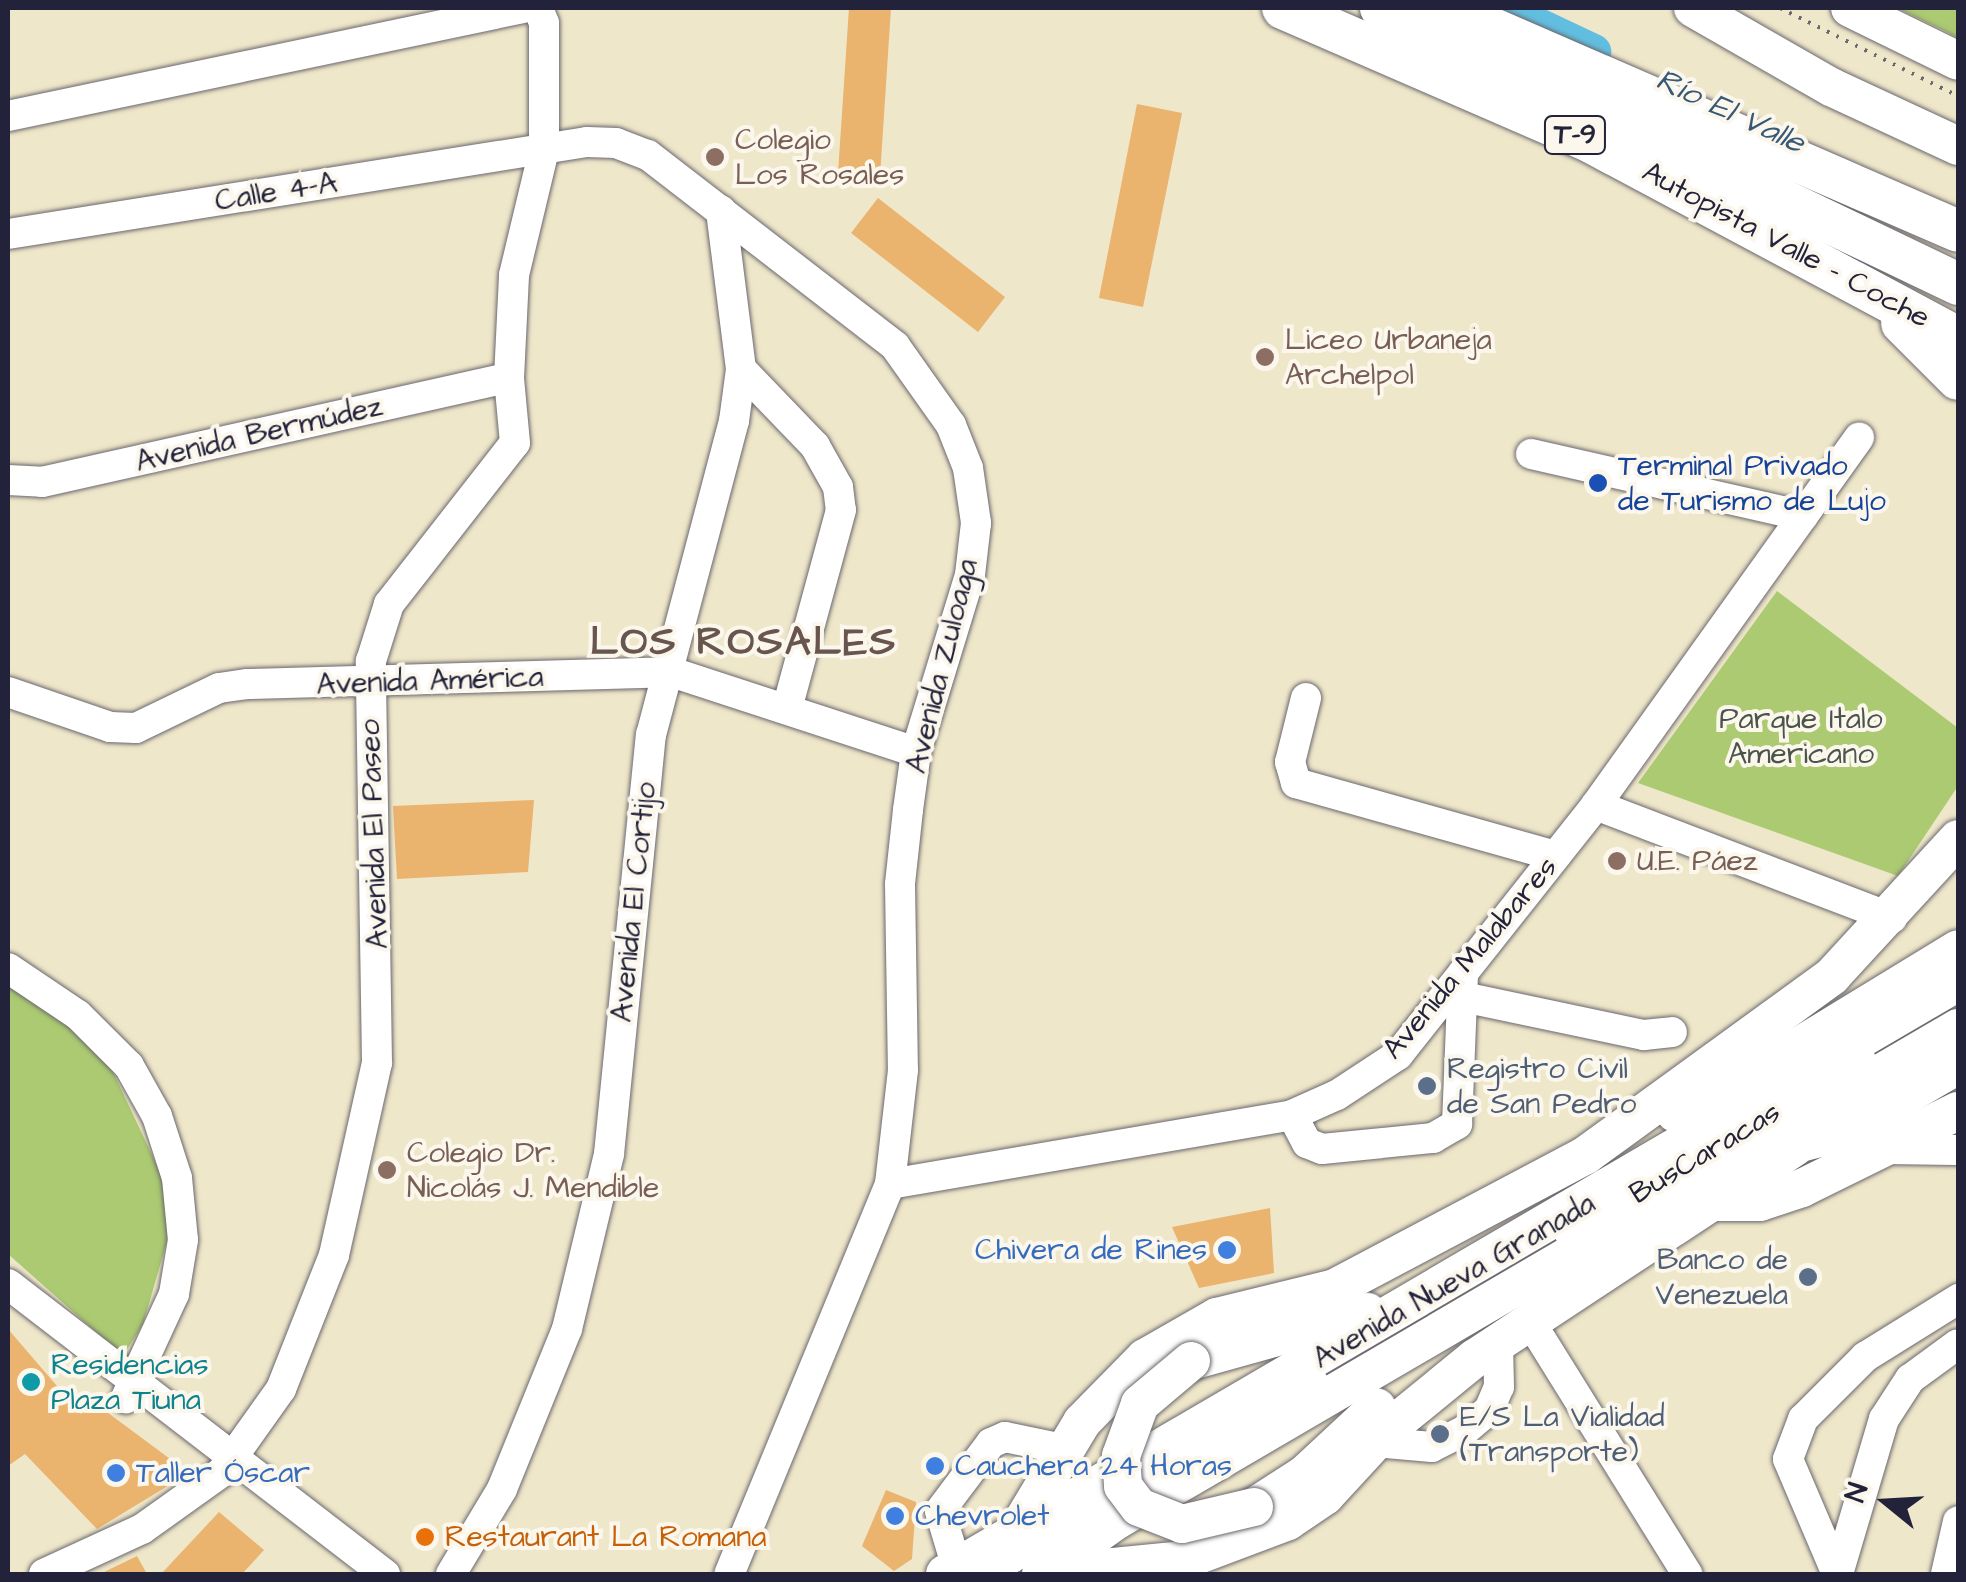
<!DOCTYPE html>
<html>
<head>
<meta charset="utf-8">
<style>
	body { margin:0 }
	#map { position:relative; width:1966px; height:1582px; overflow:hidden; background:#efe7ca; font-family:"Architects Daughter",sans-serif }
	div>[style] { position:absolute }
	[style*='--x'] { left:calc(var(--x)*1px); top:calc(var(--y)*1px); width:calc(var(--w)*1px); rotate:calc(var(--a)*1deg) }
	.green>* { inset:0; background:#abca71 }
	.river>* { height:35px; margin:-17.5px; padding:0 17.5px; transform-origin:17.5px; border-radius:17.5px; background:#62bee0 }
	.building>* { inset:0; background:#eab36e }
	.path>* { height:4px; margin-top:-2px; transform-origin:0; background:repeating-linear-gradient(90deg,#6a676d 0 2.5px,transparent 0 10.5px) }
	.roads { filter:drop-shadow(0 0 2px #6a676d) drop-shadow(0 0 2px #6a676d) }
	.minor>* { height:30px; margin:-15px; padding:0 15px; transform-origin:15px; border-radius:15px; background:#fff }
	.major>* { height:38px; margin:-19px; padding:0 19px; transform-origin:19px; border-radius:19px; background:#fff }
	.highway>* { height:42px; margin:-21px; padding:0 21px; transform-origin:21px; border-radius:21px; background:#fff }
	.bridges { filter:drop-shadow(0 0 2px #6a676d) drop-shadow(0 0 2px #6a676d) }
	.major-bridge>* { height:38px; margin:-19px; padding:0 19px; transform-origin:19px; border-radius:19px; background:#fff }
	.dots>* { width:28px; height:28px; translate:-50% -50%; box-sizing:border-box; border:5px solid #fbf7ec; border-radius:50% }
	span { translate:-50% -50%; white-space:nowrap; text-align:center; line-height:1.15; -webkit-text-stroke:8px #fbf7ec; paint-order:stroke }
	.shield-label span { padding:2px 8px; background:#fbf7ec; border:2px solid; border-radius:8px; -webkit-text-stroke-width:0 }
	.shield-label { font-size:28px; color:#22223b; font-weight:700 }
	.education-label { font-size:30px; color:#785e54 }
	.left { translate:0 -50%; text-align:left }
	.street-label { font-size:30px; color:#22223b }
	.transit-label { font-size:30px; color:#164399 }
	.park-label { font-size:30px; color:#4b544b }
	.service-label { font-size:30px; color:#4e5e75 }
	.right { translate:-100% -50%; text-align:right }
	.shop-label { font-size:30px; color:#366cbe }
	.culture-label { font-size:30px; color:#0d838f }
	.food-label { font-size:30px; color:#c56008 }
	.water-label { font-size:32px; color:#385975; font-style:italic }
	.district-label { font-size:40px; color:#68554d; font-weight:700; letter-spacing:2.5px }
	.frame { position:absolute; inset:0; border:10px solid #22223b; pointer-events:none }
	.north { position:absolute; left:1836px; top:1452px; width:100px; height:100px; -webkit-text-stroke:8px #fbf7ec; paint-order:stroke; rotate:288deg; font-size:28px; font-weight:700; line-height:40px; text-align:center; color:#22223b }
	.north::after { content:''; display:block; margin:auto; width:35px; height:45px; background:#22223b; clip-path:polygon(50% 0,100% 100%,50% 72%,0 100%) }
</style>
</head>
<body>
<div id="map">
	<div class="green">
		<div style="clip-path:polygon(1897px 8px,1958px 8px,1958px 38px,1947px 32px)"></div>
		<div style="clip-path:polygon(1777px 591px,1958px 728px,1958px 786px,1898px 876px,1638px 783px)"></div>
		<div style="clip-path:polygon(8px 971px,106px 1057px,168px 1189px,170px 1231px,143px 1324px,123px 1356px,8px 1254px)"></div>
	</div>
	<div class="river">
		<div style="--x:1502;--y:8;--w:101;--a:25.3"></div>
	</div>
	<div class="building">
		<div style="clip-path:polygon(849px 8px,891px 8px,880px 176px,838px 173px)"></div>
		<div style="clip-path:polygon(1137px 104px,1182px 113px,1143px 307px,1099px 298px)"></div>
		<div style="clip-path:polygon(878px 198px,1005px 297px,978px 332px,851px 233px)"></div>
		<div style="clip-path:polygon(534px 800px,528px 872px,397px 879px,393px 806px)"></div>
		<div style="clip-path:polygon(1270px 1208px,1274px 1273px,1199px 1288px,1172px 1227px)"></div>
		<div style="clip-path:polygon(8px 1329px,81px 1414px,92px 1401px,189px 1473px,97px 1529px,25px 1454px,8px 1466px)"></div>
		<div style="clip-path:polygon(886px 1490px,916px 1502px,912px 1559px,894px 1571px,862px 1546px)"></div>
		<div style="clip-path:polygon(219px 1512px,264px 1550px,242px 1574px,161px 1574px)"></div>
		<div style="clip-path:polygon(137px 1556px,147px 1574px,100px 1574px)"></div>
	</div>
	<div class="path">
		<div style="--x:1780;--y:8;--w:199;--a:26.3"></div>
	</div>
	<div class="roads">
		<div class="minor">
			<div style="--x:8;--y:116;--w:526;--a:-11.84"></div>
			<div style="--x:8;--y:234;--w:586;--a:-9.03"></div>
			<div style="--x:587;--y:142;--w:29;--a:2"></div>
			<div style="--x:616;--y:143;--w:34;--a:21"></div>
			<div style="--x:648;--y:155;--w:312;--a:37.7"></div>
			<div style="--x:895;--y:346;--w:97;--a:54.7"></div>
			<div style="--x:951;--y:425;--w:46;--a:68.4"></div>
			<div style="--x:968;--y:468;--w:56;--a:81.7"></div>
			<div style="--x:976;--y:523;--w:52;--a:96.6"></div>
			<div style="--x:970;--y:575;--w:185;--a:107"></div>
			<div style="--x:916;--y:752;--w:59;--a:97.9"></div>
			<div style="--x:908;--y:810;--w:74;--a:96.2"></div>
			<div style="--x:900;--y:884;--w:186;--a:89.1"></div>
			<div style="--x:903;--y:1070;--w:115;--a:96.5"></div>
			<div style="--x:890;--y:1184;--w:422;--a:112.4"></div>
			<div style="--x:741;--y:369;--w:107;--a:46.1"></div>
			<div style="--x:815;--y:446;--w:47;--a:60.7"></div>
			<div style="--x:838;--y:487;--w:23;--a:83"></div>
			<div style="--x:841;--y:510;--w:206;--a:105.2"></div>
			<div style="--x:1531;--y:454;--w:279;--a:12.8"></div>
			<div style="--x:8;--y:480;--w:34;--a:3"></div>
			<div style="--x:42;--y:482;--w:478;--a:-12.6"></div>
			<div style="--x:8;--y:692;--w:108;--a:18.9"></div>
			<div style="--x:110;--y:727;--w:26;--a:2"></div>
			<div style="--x:136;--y:728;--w:92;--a:-25.7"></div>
			<div style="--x:219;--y:688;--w:29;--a:-8"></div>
			<div style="--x:248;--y:684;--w:423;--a:-1.6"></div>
			<div style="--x:671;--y:672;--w:258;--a:18.1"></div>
			<div style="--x:1306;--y:698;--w:66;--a:104"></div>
			<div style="--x:1290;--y:762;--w:22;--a:74"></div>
			<div style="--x:1296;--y:783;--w:269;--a:15.7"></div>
			<div style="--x:1596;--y:805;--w:317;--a:20.9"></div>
			<div style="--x:8;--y:968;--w:84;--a:33.9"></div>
			<div style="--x:78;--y:1015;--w:72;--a:45"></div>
			<div style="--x:129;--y:1066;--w:57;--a:60.8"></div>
			<div style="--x:157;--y:1116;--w:65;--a:72.1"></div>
			<div style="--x:177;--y:1178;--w:62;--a:84.5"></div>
			<div style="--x:183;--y:1240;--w:55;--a:99.5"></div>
			<div style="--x:174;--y:1294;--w:115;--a:114.8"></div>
			<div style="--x:1463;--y:997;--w:185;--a:11.9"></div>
			<div style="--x:1644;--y:1035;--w:28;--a:-6"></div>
			<div style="--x:1292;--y:1115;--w:32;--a:62"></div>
			<div style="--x:1307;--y:1143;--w:16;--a:22"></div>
			<div style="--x:1322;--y:1149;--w:112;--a:-5.7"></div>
			<div style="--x:1433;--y:1138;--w:28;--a:-30"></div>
			<div style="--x:1457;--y:1124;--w:151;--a:-87.7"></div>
			<div style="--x:1883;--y:1149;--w:75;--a:0.8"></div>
			<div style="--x:890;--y:1184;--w:408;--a:-9.7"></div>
			<div style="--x:1292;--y:1115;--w:49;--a:-24"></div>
			<div style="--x:1337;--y:1095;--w:73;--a:-33.3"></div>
			<div style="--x:1398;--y:1055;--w:319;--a:-51.6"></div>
			<div style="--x:1596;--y:805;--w:452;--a:-54.4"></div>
			<div style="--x:1570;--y:1234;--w:339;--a:-30.9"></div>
			<div style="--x:8;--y:1284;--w:476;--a:37.6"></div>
			<div style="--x:1531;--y:1323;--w:296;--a:58.1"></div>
			<div style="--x:1375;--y:1442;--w:57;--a:5"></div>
			<div style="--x:1432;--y:1447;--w:37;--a:-27"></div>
			<div style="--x:1465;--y:1430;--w:31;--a:-40"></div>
			<div style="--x:1489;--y:1410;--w:25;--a:-67"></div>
			<div style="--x:1499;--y:1387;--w:44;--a:-91.3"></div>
			<div style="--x:957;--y:1568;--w:59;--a:-106.6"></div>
			<div style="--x:940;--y:1511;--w:85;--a:-53.1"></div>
			<div style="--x:991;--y:1443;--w:15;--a:-23"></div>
			<div style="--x:1005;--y:1437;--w:59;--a:11.7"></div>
			<div style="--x:44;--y:1574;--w:108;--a:-24.7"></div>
			<div style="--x:142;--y:1529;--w:98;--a:-35.5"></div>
			<div style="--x:222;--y:1472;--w:102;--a:-54.6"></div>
			<div style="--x:281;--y:1389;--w:144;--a:-68.4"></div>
			<div style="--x:334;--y:1255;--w:197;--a:-77.4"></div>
			<div style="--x:377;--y:1063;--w:402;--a:-90.9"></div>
			<div style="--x:371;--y:661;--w:60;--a:-72.5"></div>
			<div style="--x:389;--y:604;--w:204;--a:-52"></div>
			<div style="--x:515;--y:443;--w:65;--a:-95.3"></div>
			<div style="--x:509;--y:378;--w:103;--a:-87.2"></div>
			<div style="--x:514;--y:275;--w:129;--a:-76.5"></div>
			<div style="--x:544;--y:150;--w:127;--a:-90"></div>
			<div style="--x:544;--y:23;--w:16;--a:-112"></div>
			<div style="--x:451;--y:1574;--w:99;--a:-59"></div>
			<div style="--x:502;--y:1489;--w:173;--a:-67.9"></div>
			<div style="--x:567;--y:1329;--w:180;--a:-76.5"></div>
			<div style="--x:609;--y:1154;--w:421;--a:-84.3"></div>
			<div style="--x:651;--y:735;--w:325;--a:-75.2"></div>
			<div style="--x:734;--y:421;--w:52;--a:-82.3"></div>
			<div style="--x:741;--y:369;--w:160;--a:-97.2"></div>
			<div style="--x:984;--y:1574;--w:381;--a:-30.1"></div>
			<div style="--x:1837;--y:1574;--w:125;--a:-113.1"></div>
			<div style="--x:1788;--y:1459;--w:43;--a:-69.4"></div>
			<div style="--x:1803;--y:1419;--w:88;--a:-45"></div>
			<div style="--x:1865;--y:1357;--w:110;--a:-31.9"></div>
			<div style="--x:1838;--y:1574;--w:162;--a:-73.5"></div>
			<div style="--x:1884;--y:1419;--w:48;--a:-57"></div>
			<div style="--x:1910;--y:1379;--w:59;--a:-36.1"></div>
			<div style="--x:1946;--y:1574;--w:54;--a:-77.2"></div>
		</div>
		<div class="major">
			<div style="--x:1693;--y:8;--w:159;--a:29.8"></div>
			<div style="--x:1831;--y:87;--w:140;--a:24.9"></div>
			<div style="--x:1850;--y:8;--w:120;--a:26.1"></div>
			<div style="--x:1675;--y:1113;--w:80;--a:-25.9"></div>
			<div style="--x:1747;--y:1078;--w:247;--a:-31.4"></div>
			<div style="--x:1800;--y:1143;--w:44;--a:-14.3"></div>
			<div style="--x:1843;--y:1132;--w:133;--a:-30.2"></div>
			<div style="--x:1716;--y:1202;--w:44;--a:0"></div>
			<div style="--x:1760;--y:1202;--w:44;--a:-18.4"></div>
			<div style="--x:1802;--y:1188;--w:174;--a:-26.3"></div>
			<div style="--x:1191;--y:1361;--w:183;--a:-15.6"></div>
			<div style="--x:1254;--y:1507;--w:61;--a:-32.9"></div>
			<div style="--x:1305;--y:1474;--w:98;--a:-42.9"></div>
			<div style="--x:1013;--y:1537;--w:134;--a:-59"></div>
			<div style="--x:1082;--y:1422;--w:90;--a:-45.5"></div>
			<div style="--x:1145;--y:1358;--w:83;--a:-29.7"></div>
			<div style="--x:1217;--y:1317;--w:122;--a:-13.8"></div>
			<div style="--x:1335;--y:1288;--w:284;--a:-27.9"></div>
			<div style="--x:1586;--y:1155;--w:304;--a:-36"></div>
			<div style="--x:1832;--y:976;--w:186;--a:-47.4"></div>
			<div style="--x:945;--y:1574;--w:1173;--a:-30.3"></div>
			<div style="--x:1041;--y:1574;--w:93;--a:-35.4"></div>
			<div style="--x:1117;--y:1520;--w:974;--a:-30.33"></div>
			<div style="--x:1042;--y:1574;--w:144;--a:-5.6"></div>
			<div style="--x:1185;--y:1560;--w:110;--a:-20.7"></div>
			<div style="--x:1288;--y:1521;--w:45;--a:-34"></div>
			<div style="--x:1325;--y:1496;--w:86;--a:-47.4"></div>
			<div style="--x:1383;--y:1433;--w:119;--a:-39.2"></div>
			<div style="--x:1475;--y:1358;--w:383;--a:-33.4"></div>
		</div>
		<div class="highway">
			<div style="--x:1283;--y:8;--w:336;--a:23.5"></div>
			<div style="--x:1591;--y:142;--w:416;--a:28.1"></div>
			<div style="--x:1381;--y:8;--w:640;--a:25.56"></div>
			<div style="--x:1445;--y:8;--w:559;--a:23.49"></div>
			<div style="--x:1902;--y:323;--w:79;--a:45"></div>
		</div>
	</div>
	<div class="bridges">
		<div class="major-bridge">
			<div style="--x:1191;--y:1361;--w:67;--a:139.9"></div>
			<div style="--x:1140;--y:1404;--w:55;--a:110.1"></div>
			<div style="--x:1121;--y:1456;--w:30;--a:86"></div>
			<div style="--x:1123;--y:1486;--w:26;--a:53"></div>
			<div style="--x:1139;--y:1507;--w:46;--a:21.6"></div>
			<div style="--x:1182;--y:1524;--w:74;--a:-13.3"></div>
		</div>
	</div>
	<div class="dots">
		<div style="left:715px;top:157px;background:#8d6e63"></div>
		<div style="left:1265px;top:357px;background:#8d6e63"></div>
		<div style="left:1598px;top:483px;background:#1a4fb4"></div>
		<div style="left:1617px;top:861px;background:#8d6e63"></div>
		<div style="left:1427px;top:1086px;background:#5c6f8a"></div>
		<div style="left:387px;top:1170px;background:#8d6e63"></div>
		<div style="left:1227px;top:1250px;background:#3f7fe0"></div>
		<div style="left:1808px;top:1277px;background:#5c6f8a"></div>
		<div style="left:31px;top:1382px;background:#0f9aa8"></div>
		<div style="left:1440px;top:1434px;background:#5c6f8a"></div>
		<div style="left:935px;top:1466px;background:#3f7fe0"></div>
		<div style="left:116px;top:1473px;background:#3f7fe0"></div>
		<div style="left:895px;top:1516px;background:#3f7fe0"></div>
		<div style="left:425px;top:1537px;background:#e8710a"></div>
	</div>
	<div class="shield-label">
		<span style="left:1575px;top:135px">T-9</span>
	</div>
	<div class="education-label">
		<span class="left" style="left:735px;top:157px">Colegio<br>Los Rosales</span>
		<span class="left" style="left:1285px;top:357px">Liceo Urbaneja<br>Archelpol</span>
		<span class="left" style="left:1637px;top:861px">U.E. Páez</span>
		<span class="left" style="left:407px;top:1170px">Colegio Dr.<br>Nicolás J. Mendible</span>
	</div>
	<div class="street-label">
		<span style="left:276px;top:192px;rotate:-9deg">Calle 4-A</span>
		<span style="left:1786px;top:245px;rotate:28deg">Autopista Valle - Coche</span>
		<span style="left:259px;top:434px;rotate:-13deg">Avenida Bermúdez</span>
		<span style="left:942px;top:666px;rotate:-76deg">Avenida Zuloaga</span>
		<span style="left:430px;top:681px;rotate:-2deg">Avenida América</span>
		<span style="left:374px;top:834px;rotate:-92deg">Avenida El Paseo</span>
		<span style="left:634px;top:902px;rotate:-84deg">Avenida El Cortijo</span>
		<span style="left:1470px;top:958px;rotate:-50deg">Avenida Malabares</span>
		<span style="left:1705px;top:1153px;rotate:-31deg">BusCaracas</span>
		<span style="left:1454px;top:1281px;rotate:-30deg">Avenida Nueva Granada</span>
	</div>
	<div class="transit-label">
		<span class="left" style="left:1618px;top:483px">Terminal Privado<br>de Turismo de Lujo</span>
	</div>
	<div class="park-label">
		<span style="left:1801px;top:736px">Parque Italo<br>Americano</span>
	</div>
	<div class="service-label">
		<span class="left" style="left:1447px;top:1086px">Registro Civil<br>de San Pedro</span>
		<span class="right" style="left:1788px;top:1277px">Banco de<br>Venezuela</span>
		<span class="left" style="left:1460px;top:1434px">E/S La Vialidad<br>(Transporte)</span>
	</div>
	<div class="shop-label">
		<span class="right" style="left:1207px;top:1250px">Chivera de Rines</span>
		<span class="left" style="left:955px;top:1466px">Cauchera 24 Horas</span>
		<span class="left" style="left:136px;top:1473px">Taller Óscar</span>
		<span class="left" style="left:915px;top:1516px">Chevrolet</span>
	</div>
	<div class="culture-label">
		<span class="left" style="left:51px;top:1382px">Residencias<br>Plaza Tiuna</span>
	</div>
	<div class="food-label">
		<span class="left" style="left:445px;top:1537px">Restaurant La Romana</span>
	</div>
	<div class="water-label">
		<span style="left:1730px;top:112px;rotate:25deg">Río El Valle</span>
	</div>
	<div class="district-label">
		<span style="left:744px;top:643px">LOS ROSALES</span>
	</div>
	<div class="frame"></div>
	<div class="north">N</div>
</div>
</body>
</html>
